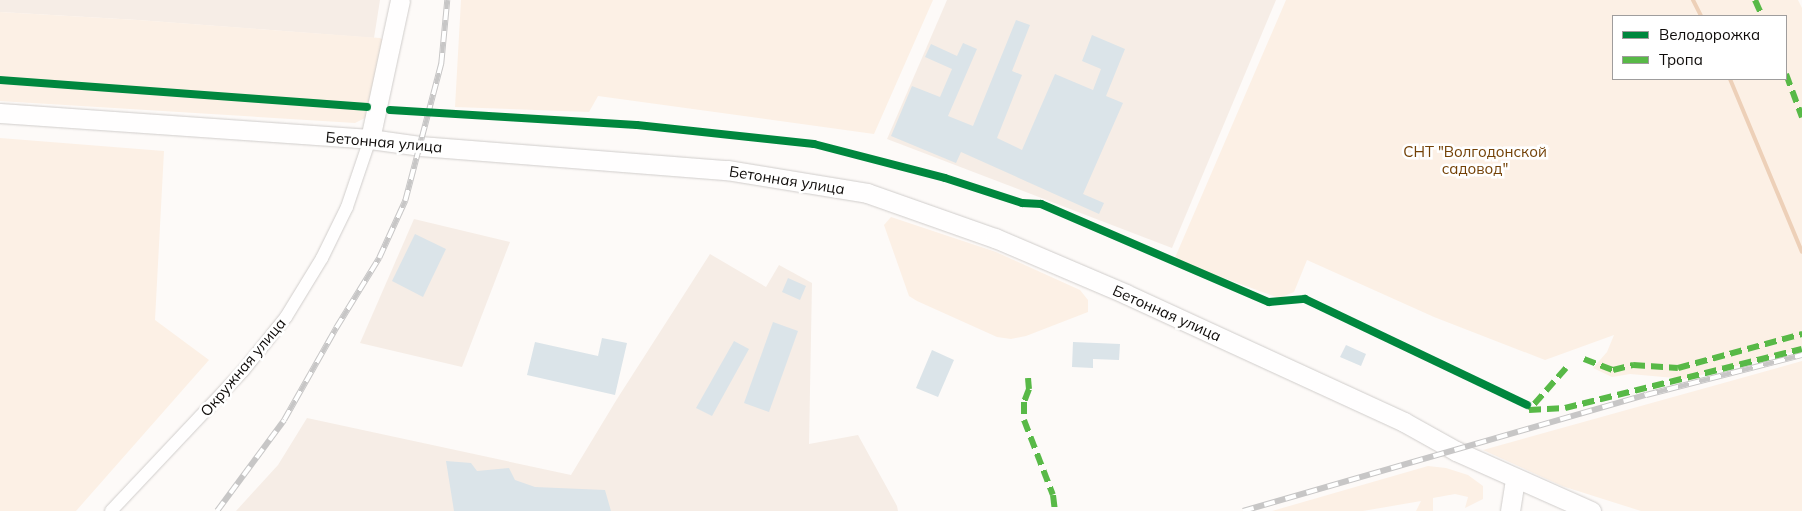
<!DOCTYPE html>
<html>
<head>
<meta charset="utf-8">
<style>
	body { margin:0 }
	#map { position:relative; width:1802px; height:511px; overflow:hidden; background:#fdfaf8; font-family:Mulish,sans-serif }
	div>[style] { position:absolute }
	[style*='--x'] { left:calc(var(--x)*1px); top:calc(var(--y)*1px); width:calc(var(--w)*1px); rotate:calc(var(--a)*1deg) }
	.built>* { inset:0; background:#f6ede6 }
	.green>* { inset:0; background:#fcf0e5 }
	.stream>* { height:4px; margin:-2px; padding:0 2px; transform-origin:2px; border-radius:2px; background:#edd0b8 }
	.building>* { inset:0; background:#dbe4e9 }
	.roads { filter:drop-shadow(0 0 1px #d0cdcb) drop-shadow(0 0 1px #d0cdcb) }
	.street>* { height:12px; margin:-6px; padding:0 6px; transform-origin:6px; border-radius:6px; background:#fffefe }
	.secondary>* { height:19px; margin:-9.5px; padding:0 9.5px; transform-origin:9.5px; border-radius:9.5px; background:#fffefe }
	.rail>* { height:5.5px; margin-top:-2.75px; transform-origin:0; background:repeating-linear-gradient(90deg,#fff 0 11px,#c7c6c6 0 22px); box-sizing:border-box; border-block:1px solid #c7c6c6 }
	.quiet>* { height:6px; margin-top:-3px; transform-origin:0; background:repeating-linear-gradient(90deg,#58b947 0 12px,transparent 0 18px) }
	.cycleway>* { height:8px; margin:-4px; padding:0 4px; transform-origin:4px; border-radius:4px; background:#00873e }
	span { translate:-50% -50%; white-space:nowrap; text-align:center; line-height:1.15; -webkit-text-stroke:5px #fff; paint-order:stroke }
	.street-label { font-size:15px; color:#0e0b09 }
	.park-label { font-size:15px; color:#734106 }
	.legend { position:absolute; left:1612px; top:15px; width:175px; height:65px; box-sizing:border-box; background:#fff; border:1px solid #9f9d9d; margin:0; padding:6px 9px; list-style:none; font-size:15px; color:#0e0b09 }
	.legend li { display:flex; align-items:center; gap:10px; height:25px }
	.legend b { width:25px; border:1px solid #9f9d9d }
</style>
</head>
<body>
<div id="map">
	<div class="built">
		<div style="clip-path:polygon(0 0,380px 0,374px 38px,138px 20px,0 12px)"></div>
		<div style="clip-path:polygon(947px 0,1276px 0,1172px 248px,887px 139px)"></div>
		<div style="clip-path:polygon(414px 219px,510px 242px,462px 367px,360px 343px)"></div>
		<div style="clip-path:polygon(710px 254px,766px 287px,779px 265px,812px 283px,809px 444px,858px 435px,897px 506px,898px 511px,236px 511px,278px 465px,307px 418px,571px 475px,617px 399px)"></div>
	</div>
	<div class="green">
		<div style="clip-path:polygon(461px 0,933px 0,874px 134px,598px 96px,589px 112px,455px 107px)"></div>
		<div style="clip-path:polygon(evenodd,1286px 0,1798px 0,1802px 8px,1802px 349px,1686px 379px,1630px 374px,1612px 377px,1593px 368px,1607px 352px,1614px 335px,1545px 360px,1434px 317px,1307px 260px,1294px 292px,1279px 298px,1174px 260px,1286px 0,1613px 16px,1786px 16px,1786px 79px,1613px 79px,1613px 16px)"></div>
		<div style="clip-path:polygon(0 12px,138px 20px,380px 38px,385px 41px,367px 117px,355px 123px,0 101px)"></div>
		<div style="clip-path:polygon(0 138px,164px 151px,155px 320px,209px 360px,76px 511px,0 511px)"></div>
		<div style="clip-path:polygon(891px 217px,996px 252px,1080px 290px,1088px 300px,1088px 312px,1026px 336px,1011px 339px,997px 337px,917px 301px,909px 296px,884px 225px)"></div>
		<div style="clip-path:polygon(1802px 361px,1802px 511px,1641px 511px,1562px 486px,1483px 450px)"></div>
		<div style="clip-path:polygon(1428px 466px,1446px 468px,1468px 475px,1483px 486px,1483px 499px,1465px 508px,1468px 497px,1455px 494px,1433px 498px,1433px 511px,1416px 511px,1421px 501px,1363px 511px,1272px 511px)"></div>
	</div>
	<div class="stream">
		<div style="--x:1693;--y:0;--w:18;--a:63"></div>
		<div style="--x:1730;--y:79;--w:187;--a:67.4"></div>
	</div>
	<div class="building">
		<div style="clip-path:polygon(1016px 20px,1030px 25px,1012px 71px,1022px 75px,997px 138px,1022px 150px,1055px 74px,1093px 90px,1101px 69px,1082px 61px,1092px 35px,1125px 49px,1106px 96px,1123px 103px,1083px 194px,1104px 203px,1099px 214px,961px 152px,956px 163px,891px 136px,912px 86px,940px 97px,952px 69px,925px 57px,931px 44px,957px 56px,963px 43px,977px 49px,948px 116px,973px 126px)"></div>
		<div style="clip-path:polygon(415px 234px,446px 249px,423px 297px,392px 281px)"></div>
		<div style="clip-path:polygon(788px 278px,806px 286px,800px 300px,782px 292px)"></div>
		<div style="clip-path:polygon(773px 322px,798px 331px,769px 412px,744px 403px)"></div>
		<div style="clip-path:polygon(602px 338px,627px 343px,615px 395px,527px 375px,535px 342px,598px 356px)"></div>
		<div style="clip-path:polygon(734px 341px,749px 349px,712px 416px,696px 408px)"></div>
		<div style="clip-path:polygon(1073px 342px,1120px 344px,1119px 360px,1093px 359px,1093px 368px,1072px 367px)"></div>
		<div style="clip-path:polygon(1346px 345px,1366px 354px,1361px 366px,1340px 357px)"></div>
		<div style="clip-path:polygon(932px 350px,954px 360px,938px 397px,916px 388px)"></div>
		<div style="clip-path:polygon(446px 461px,471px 463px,477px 471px,509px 468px,515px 480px,535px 487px,605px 490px,611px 511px,454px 511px)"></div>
	</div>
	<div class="roads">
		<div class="street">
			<div style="--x:111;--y:511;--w:192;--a:-46.7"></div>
			<div style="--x:243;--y:371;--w:69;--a:-51.5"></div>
			<div style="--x:286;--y:317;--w:69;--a:-58.6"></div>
			<div style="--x:322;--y:258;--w:57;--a:-63.9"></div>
			<div style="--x:347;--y:207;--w:72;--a:-71.3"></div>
		</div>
		<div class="secondary">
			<div style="--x:0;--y:113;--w:371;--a:4"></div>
			<div style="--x:370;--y:139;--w:50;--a:8"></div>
			<div style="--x:420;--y:146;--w:308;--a:4.5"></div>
			<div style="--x:727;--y:170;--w:142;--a:9.3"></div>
			<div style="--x:867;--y:193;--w:136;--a:19.4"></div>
			<div style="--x:995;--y:238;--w:142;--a:23.1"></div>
			<div style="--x:1126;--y:294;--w:306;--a:24.7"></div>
			<div style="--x:1404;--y:422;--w:60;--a:29.1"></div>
			<div style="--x:1456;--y:451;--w:148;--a:24"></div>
			<div style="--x:370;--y:139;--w:142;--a:-77.8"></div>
			<div style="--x:1510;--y:511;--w:33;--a:-81"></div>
		</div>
	</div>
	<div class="rail">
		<div style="--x:217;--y:511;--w:113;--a:-53.6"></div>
		<div style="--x:284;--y:420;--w:106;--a:-60.5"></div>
		<div style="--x:336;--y:328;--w:82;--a:-58.4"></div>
		<div style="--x:379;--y:258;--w:63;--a:-65.5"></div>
		<div style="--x:405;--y:201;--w:142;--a:-75.3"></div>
		<div style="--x:441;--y:64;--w:64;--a:-84.6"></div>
		<div style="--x:1243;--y:511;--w:419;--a:-16.1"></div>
		<div style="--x:1646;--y:395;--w:161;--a:-14.4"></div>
	</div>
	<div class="quiet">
		<div style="--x:1755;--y:0;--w:17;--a:66"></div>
		<div style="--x:1786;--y:74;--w:46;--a:69.6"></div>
		<div style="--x:1584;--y:359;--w:31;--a:21"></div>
		<div style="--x:1613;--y:370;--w:21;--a:-14"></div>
		<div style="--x:1633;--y:365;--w:45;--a:3.8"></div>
		<div style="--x:1678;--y:368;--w:129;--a:-15.3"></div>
		<div style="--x:1566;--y:368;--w:56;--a:131.4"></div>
		<div style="--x:1529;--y:410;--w:36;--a:-3"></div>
		<div style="--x:1565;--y:408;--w:244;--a:-14"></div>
		<div style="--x:1028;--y:378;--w:11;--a:85"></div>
		<div style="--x:1029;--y:389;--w:14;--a:111"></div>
		<div style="--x:1024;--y:402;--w:18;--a:90"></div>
		<div style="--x:1024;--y:420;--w:80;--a:68.9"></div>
		<div style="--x:1053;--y:495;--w:16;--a:83"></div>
	</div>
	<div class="cycleway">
		<div style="--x:0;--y:80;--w:368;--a:4.2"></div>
		<div style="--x:390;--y:110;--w:247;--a:3.5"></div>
		<div style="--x:637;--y:125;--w:178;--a:6.1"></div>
		<div style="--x:814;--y:144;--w:135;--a:14.5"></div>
		<div style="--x:945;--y:178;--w:81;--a:18"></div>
		<div style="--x:1022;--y:203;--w:19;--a:3"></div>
		<div style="--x:1041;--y:204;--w:248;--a:23.3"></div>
		<div style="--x:1269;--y:302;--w:36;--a:-5"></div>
		<div style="--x:1305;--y:299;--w:246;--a:25.5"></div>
	</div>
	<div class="street-label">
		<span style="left:384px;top:142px;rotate:5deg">Бетонная улица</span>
		<span style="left:787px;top:180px;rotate:9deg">Бетонная улица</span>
		<span style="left:1167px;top:313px;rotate:24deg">Бетонная улица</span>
		<span style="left:243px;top:367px;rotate:-50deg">Окружная улица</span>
	</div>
	<div class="park-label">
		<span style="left:1475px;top:160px">СНТ "Волгодонской<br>садовод"</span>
	</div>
	<ul class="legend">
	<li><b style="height:6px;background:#00873e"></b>Велодорожка</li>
	<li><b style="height:6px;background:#58b947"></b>Тропа</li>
	</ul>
</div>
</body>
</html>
